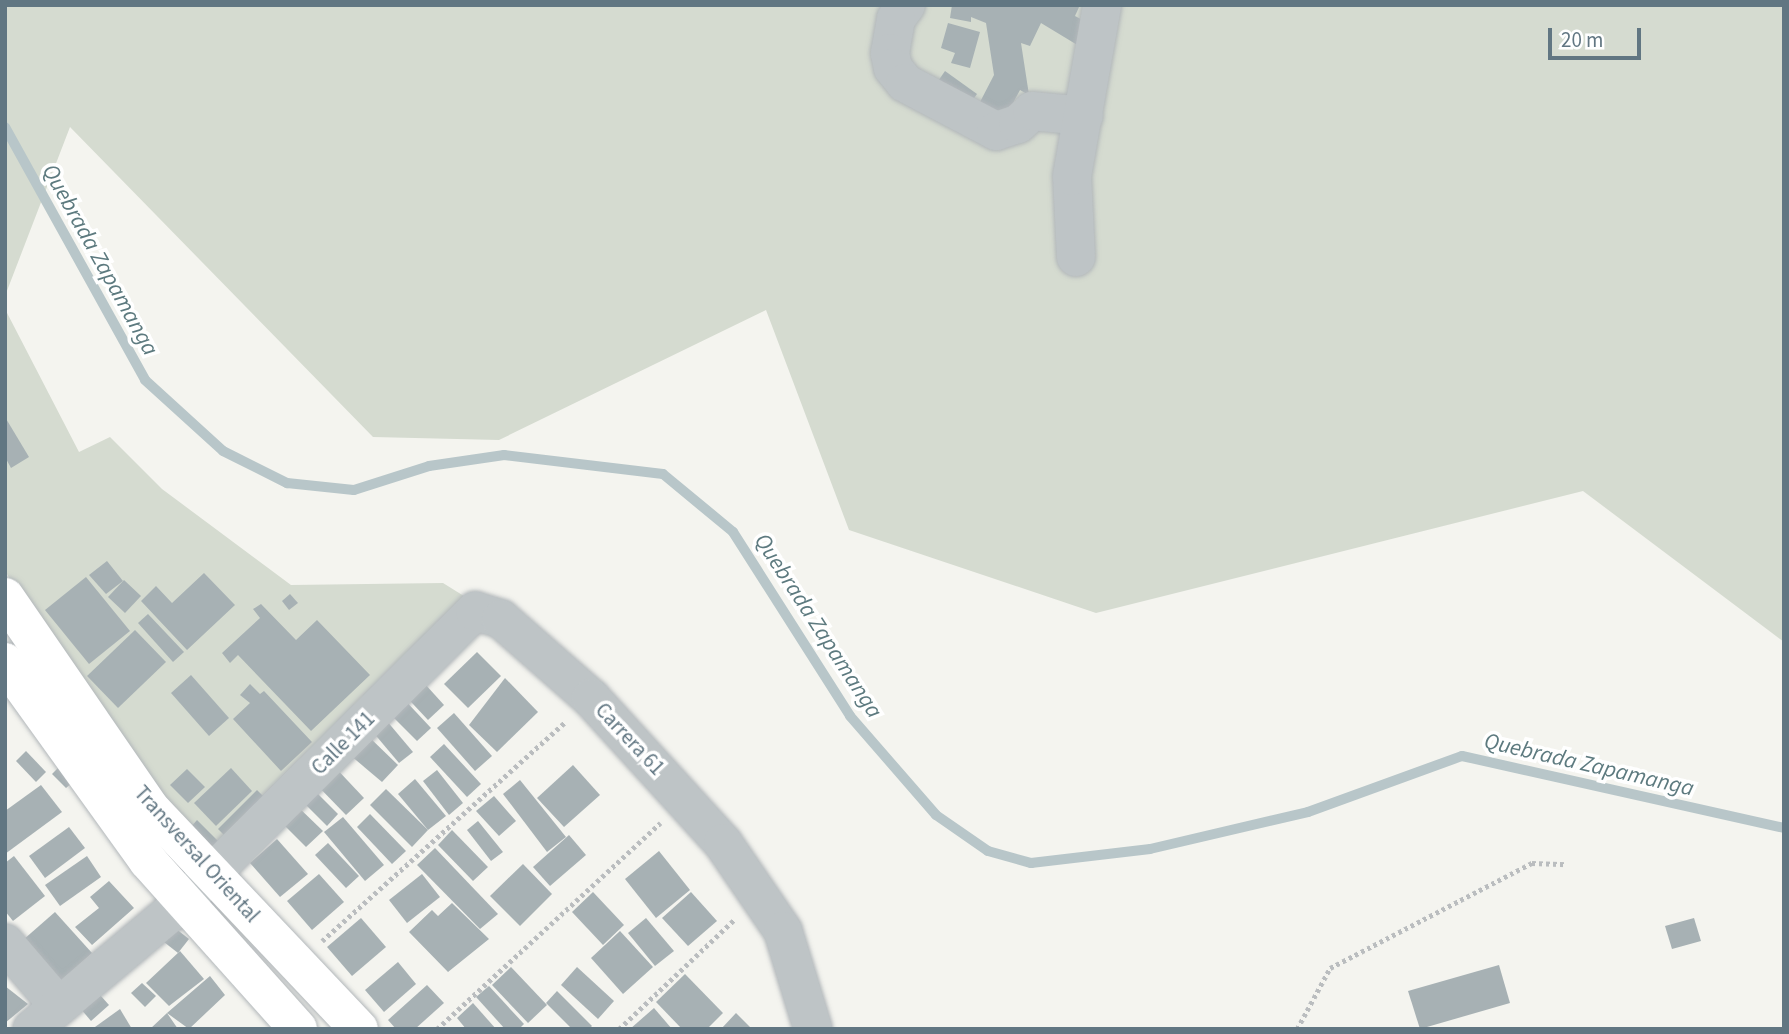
<!DOCTYPE html>
<html>
<head>
<meta charset="utf-8">
<style>
	body { margin:0 }
	#map { position:relative; width:1789px; height:1034px; overflow:hidden; background:#f4f4ef; font-family:"Source Sans 3",sans-serif }
	div>[style] { position:absolute }
	[style*='--x'] { left:calc(var(--x)*1px); top:calc(var(--y)*1px); width:calc(var(--w)*1px); rotate:calc(var(--a)*1deg) }
	.green>* { inset:0; background:#d5dbd0 }
	.stream>* { height:10px; margin:-5px; padding:0 5px; transform-origin:5px; border-radius:5px; background:#b8c6c9 }
	.building>* { inset:0; background:#a7b1b4 }
	.path>* { height:4.5px; margin-top:-2.25px; transform-origin:0; background:repeating-linear-gradient(90deg,#babdbf 0 3.5px,transparent 0 7px) }
	.roads { filter:drop-shadow(0 0 2px #b2b7ba) drop-shadow(0 0 2px #b2b7ba) }
	.minor>* { height:38px; margin:-19px; padding:0 19px; transform-origin:19px; border-radius:19px; background:#bec4c6 }
	.major>* { height:38px; margin:-19px; padding:0 19px; transform-origin:19px; border-radius:19px; background:#fff }
	span { translate:-50% -50%; white-space:nowrap; text-align:center; line-height:1.15; -webkit-text-stroke:7px #fff; paint-order:stroke }
	.street-label { font-size:21px; color:#617682 }
	.water-label { font-size:23px; color:#5d7a7f; font-style:italic }
	.frame { position:absolute; inset:0; border:7px solid #617682; pointer-events:none }
	.scale { position:absolute; left:1548px; top:28px; width:93px; height:32px; box-sizing:border-box; border:4px solid #617682; border-top:0; padding-left:9px; font-size:21px; line-height:24px; white-space:nowrap; color:#617682; -webkit-text-stroke:5px #fff; paint-order:stroke }
</style>
</head>
<body>
<div id="map">
	<div class="green">
		<div style="clip-path:polygon(5px 5px,1784px 5px,1784px 642px,1583px 491px,1096px 613px,849px 530px,766px 310px,499px 440px,373px 437px,70px 127px,5px 296px)"></div>
		<div style="clip-path:polygon(5px 309px,79px 452px,110px 437px,162px 489px,291px 585px,443px 583px,496px 616px,212px 867px,105px 732px,5px 571px)"></div>
	</div>
	<div class="stream">
		<div style="--x:5;--y:127;--w:289;--a:61"></div>
		<div style="--x:145;--y:380;--w:105;--a:42.3"></div>
		<div style="--x:223;--y:451;--w:72;--a:26.6"></div>
		<div style="--x:287;--y:483;--w:67;--a:6"></div>
		<div style="--x:354;--y:490;--w:79;--a:-17.7"></div>
		<div style="--x:429;--y:466;--w:76;--a:-8.3"></div>
		<div style="--x:504;--y:455;--w:160;--a:6.8"></div>
		<div style="--x:663;--y:474;--w:91;--a:39.6"></div>
		<div style="--x:733;--y:532;--w:218;--a:57.5"></div>
		<div style="--x:850;--y:716;--w:131;--a:49"></div>
		<div style="--x:936;--y:815;--w:63;--a:34.7"></div>
		<div style="--x:988;--y:851;--w:45;--a:15.6"></div>
		<div style="--x:1031;--y:863;--w:120;--a:-6.7"></div>
		<div style="--x:1150;--y:849;--w:162;--a:-13.2"></div>
		<div style="--x:1308;--y:812;--w:164;--a:-20"></div>
		<div style="--x:1462;--y:756;--w:330;--a:12.6"></div>
	</div>
	<div class="building">
		<div style="clip-path:polygon(952px 5px,1080px 5px,1075px 16px,1090px 24px,1079px 46px,1041px 23px,1030px 46px,1021px 43px,1029px 95px,1020px 90px,1006px 116px,980px 102px,994px 75px,986px 23px,971px 17px,971px 22px,950px 18px)"></div>
		<div style="clip-path:polygon(948px 23px,980px 32px,970px 68px,951px 63px,955px 53px,941px 48px)"></div>
		<div style="clip-path:polygon(945px 71px,977px 94px,964px 112px,932px 90px)"></div>
		<div style="clip-path:polygon(5px 417px,29px 457px,11px 468px,5px 457px)"></div>
		<div style="clip-path:polygon(107px 561px,123px 581px,106px 594px,89px 575px)"></div>
		<div style="clip-path:polygon(204px 573px,235px 605px,187px 650px,141px 601px,156px 586px,172px 603px)"></div>
		<div style="clip-path:polygon(86px 577px,130px 631px,89px 664px,45px 610px)"></div>
		<div style="clip-path:polygon(124px 580px,141px 596px,125px 613px,108px 597px)"></div>
		<div style="clip-path:polygon(290px 594px,298px 603px,289px 610px,282px 601px)"></div>
		<div style="clip-path:polygon(261px 604px,296px 640px,317px 620px,370px 675px,311px 731px,238px 655px,230px 663px,222px 653px,260px 618px,253px 609px)"></div>
		<div style="clip-path:polygon(148px 614px,184px 652px,173px 662px,138px 623px)"></div>
		<div style="clip-path:polygon(135px 630px,166px 662px,118px 708px,87px 676px)"></div>
		<div style="clip-path:polygon(477px 652px,501px 676px,468px 708px,444px 684px)"></div>
		<div style="clip-path:polygon(415px 673px,444px 705px,428px 720px,398px 688px)"></div>
		<div style="clip-path:polygon(191px 675px,229px 718px,209px 736px,171px 693px)"></div>
		<div style="clip-path:polygon(505px 678px,538px 712px,497px 752px,469px 725px)"></div>
		<div style="clip-path:polygon(250px 684px,260px 694px,264px 691px,312px 742px,281px 771px,233px 719px,250px 703px,240px 695px)"></div>
		<div style="clip-path:polygon(401px 696px,431px 728px,417px 741px,386px 710px)"></div>
		<div style="clip-path:polygon(454px 713px,492px 756px,475px 771px,437px 728px)"></div>
		<div style="clip-path:polygon(381px 714px,413px 752px,399px 763px,367px 725px)"></div>
		<div style="clip-path:polygon(367px 735px,398px 765px,382px 782px,350px 755px)"></div>
		<div style="clip-path:polygon(444px 744px,481px 784px,467px 797px,430px 757px)"></div>
		<div style="clip-path:polygon(26px 751px,46px 772px,36px 782px,16px 761px)"></div>
		<div style="clip-path:polygon(332px 764px,364px 798px,346px 815px,313px 781px)"></div>
		<div style="clip-path:polygon(573px 765px,600px 795px,564px 827px,537px 798px)"></div>
		<div style="clip-path:polygon(59px 767px,73px 782px,66px 788px,52px 774px)"></div>
		<div style="clip-path:polygon(231px 768px,252px 791px,216px 826px,194px 803px)"></div>
		<div style="clip-path:polygon(187px 769px,205px 787px,188px 803px,170px 785px)"></div>
		<div style="clip-path:polygon(437px 770px,463px 803px,449px 815px,423px 781px)"></div>
		<div style="clip-path:polygon(415px 779px,446px 816px,428px 830px,398px 794px)"></div>
		<div style="clip-path:polygon(520px 780px,566px 837px,547px 852px,503px 794px)"></div>
		<div style="clip-path:polygon(41px 785px,62px 812px,5px 854px,5px 811px)"></div>
		<div style="clip-path:polygon(313px 789px,338px 814px,327px 826px,302px 801px)"></div>
		<div style="clip-path:polygon(386px 789px,428px 830px,412px 847px,370px 805px)"></div>
		<div style="clip-path:polygon(257px 790px,267px 800px,228px 839px,218px 829px)"></div>
		<div style="clip-path:polygon(494px 796px,516px 821px,499px 836px,476px 811px)"></div>
		<div style="clip-path:polygon(295px 804px,323px 831px,306px 847px,279px 820px)"></div>
		<div style="clip-path:polygon(370px 814px,406px 851px,392px 864px,357px 827px)"></div>
		<div style="clip-path:polygon(343px 817px,384px 865px,365px 881px,324px 832px)"></div>
		<div style="clip-path:polygon(197px 820px,222px 845px,214px 852px,190px 828px)"></div>
		<div style="clip-path:polygon(478px 821px,503px 852px,491px 861px,467px 830px)"></div>
		<div style="clip-path:polygon(69px 827px,85px 848px,45px 878px,29px 856px)"></div>
		<div style="clip-path:polygon(452px 830px,488px 867px,473px 881px,438px 845px)"></div>
		<div style="clip-path:polygon(569px 835px,586px 855px,550px 886px,533px 867px)"></div>
		<div style="clip-path:polygon(277px 839px,308px 874px,280px 897px,250px 863px)"></div>
		<div style="clip-path:polygon(328px 843px,359px 876px,346px 888px,315px 855px)"></div>
		<div style="clip-path:polygon(435px 848px,498px 914px,480px 929px,417px 865px)"></div>
		<div style="clip-path:polygon(659px 851px,690px 890px,656px 918px,625px 879px)"></div>
		<div style="clip-path:polygon(14px 856px,45px 896px,13px 921px,5px 911px,5px 863px)"></div>
		<div style="clip-path:polygon(87px 856px,101px 877px,60px 906px,45px 885px)"></div>
		<div style="clip-path:polygon(523px 864px,552px 894px,520px 926px,490px 896px)"></div>
		<div style="clip-path:polygon(319px 874px,344px 902px,312px 930px,287px 901px)"></div>
		<div style="clip-path:polygon(422px 874px,440px 897px,407px 923px,389px 900px)"></div>
		<div style="clip-path:polygon(109px 881px,134px 908px,92px 945px,75px 927px,99px 908px,90px 897px)"></div>
		<div style="clip-path:polygon(593px 892px,624px 925px,603px 945px,572px 912px)"></div>
		<div style="clip-path:polygon(691px 892px,717px 921px,688px 946px,662px 918px)"></div>
		<div style="clip-path:polygon(452px 903px,489px 939px,448px 972px,409px 932px,432px 910px,438px 916px)"></div>
		<div style="clip-path:polygon(55px 912px,92px 953px,52px 988px,15px 947px)"></div>
		<div style="clip-path:polygon(361px 918px,386px 947px,352px 976px,327px 947px)"></div>
		<div style="clip-path:polygon(646px 918px,674px 951px,655px 966px,628px 933px)"></div>
		<div style="clip-path:polygon(1694px 918px,1701px 941px,1672px 949px,1665px 926px)"></div>
		<div style="clip-path:polygon(175px 928px,189px 939px,178px 953px,164px 942px)"></div>
		<div style="clip-path:polygon(620px 931px,653px 967px,623px 994px,591px 958px)"></div>
		<div style="clip-path:polygon(180px 951px,204px 979px,169px 1006px,146px 983px)"></div>
		<div style="clip-path:polygon(398px 962px,416px 984px,384px 1012px,365px 990px)"></div>
		<div style="clip-path:polygon(1499px 965px,1510px 1003px,1420px 1029px,1408px 991px)"></div>
		<div style="clip-path:polygon(511px 967px,547px 1005px,528px 1023px,492px 985px)"></div>
		<div style="clip-path:polygon(577px 967px,614px 1001px,598px 1019px,561px 985px)"></div>
		<div style="clip-path:polygon(685px 974px,723px 1013px,707px 1029px,682px 1029px,656px 1002px)"></div>
		<div style="clip-path:polygon(210px 976px,225px 995px,189px 1029px,167px 1013px,178px 1029px,150px 1029px,167px 1013px)"></div>
		<div style="clip-path:polygon(142px 983px,156px 996px,145px 1007px,131px 993px)"></div>
		<div style="clip-path:polygon(427px 985px,444px 1003px,415px 1029px,396px 1029px,388px 1020px)"></div>
		<div style="clip-path:polygon(5px 986px,28px 1004px,5px 1023px)"></div>
		<div style="clip-path:polygon(92px 986px,109px 1005px,91px 1021px,75px 1002px)"></div>
		<div style="clip-path:polygon(489px 986px,524px 1024px,519px 1029px,505px 1029px,476px 997px)"></div>
		<div style="clip-path:polygon(557px 991px,592px 1026px,589px 1029px,572px 1029px,546px 1003px)"></div>
		<div style="clip-path:polygon(473px 1003px,496px 1029px,466px 1029px,457px 1018px)"></div>
		<div style="clip-path:polygon(654px 1008px,672px 1029px,630px 1029px)"></div>
		<div style="clip-path:polygon(120px 1009px,132px 1029px,95px 1027px)"></div>
		<div style="clip-path:polygon(736px 1013px,752px 1029px,721px 1029px)"></div>
	</div>
	<div class="path">
		<div style="--x:322;--y:941;--w:327;--a:-42"></div>
		<div style="--x:437;--y:1029;--w:304;--a:-42.7"></div>
		<div style="--x:619;--y:1029;--w:160;--a:-43.5"></div>
		<div style="--x:1297;--y:1029;--w:69;--a:-61.6"></div>
		<div style="--x:1330;--y:968;--w:228;--a:-27.5"></div>
		<div style="--x:1532;--y:863;--w:35;--a:2"></div>
	</div>
	<div class="roads">
		<div class="minor">
			<div style="--x:906;--y:5;--w:17;--a:126"></div>
			<div style="--x:896;--y:19;--w:35;--a:100"></div>
			<div style="--x:890;--y:53;--w:15;--a:79"></div>
			<div style="--x:893;--y:68;--w:19;--a:51"></div>
			<div style="--x:905;--y:83;--w:103;--a:27.8"></div>
			<div style="--x:996;--y:131;--w:23;--a:-18"></div>
			<div style="--x:1018;--y:124;--w:19;--a:-43"></div>
			<div style="--x:1032;--y:111;--w:52;--a:5.5"></div>
			<div style="--x:1076;--y:257;--w:81;--a:-92.8"></div>
			<div style="--x:1072;--y:176;--w:174;--a:-80"></div>
			<div style="--x:5;--y:943;--w:83;--a:49.4"></div>
			<div style="--x:32;--y:1029;--w:196;--a:-40"></div>
			<div style="--x:182;--y:903;--w:414;--a:-44.9"></div>
			<div style="--x:475;--y:611;--w:27;--a:17"></div>
			<div style="--x:501;--y:619;--w:120;--a:41.3"></div>
			<div style="--x:591;--y:698;--w:196;--a:47.7"></div>
			<div style="--x:723;--y:843;--w:107;--a:55.7"></div>
			<div style="--x:783;--y:931;--w:102;--a:73"></div>
		</div>
		<div class="major">
			<div style="--x:5;--y:597;--w:256;--a:55.5"></div>
			<div style="--x:150;--y:808;--w:304;--a:46.6"></div>
			<div style="--x:5;--y:662;--w:245;--a:54.3"></div>
			<div style="--x:148;--y:861;--w:225;--a:48.2"></div>
		</div>
	</div>
	<div class="street-label">
		<span style="left:630px;top:739px;rotate:47deg">Carrera 61</span>
		<span style="left:343px;top:743px;rotate:-45deg">Calle 141</span>
		<span style="left:197px;top:854px;rotate:48deg">Transversal Oriental</span>
	</div>
	<div class="water-label">
		<span style="left:100px;top:260px;rotate:61deg">Quebrada Zapamanga</span>
		<span style="left:818px;top:626px;rotate:57deg">Quebrada Zapamanga</span>
		<span style="left:1589px;top:765px;rotate:13deg">Quebrada Zapamanga</span>
	</div>
	<div class="frame"></div>
	<div class="scale">20 m</div>
</div>
</body>
</html>
